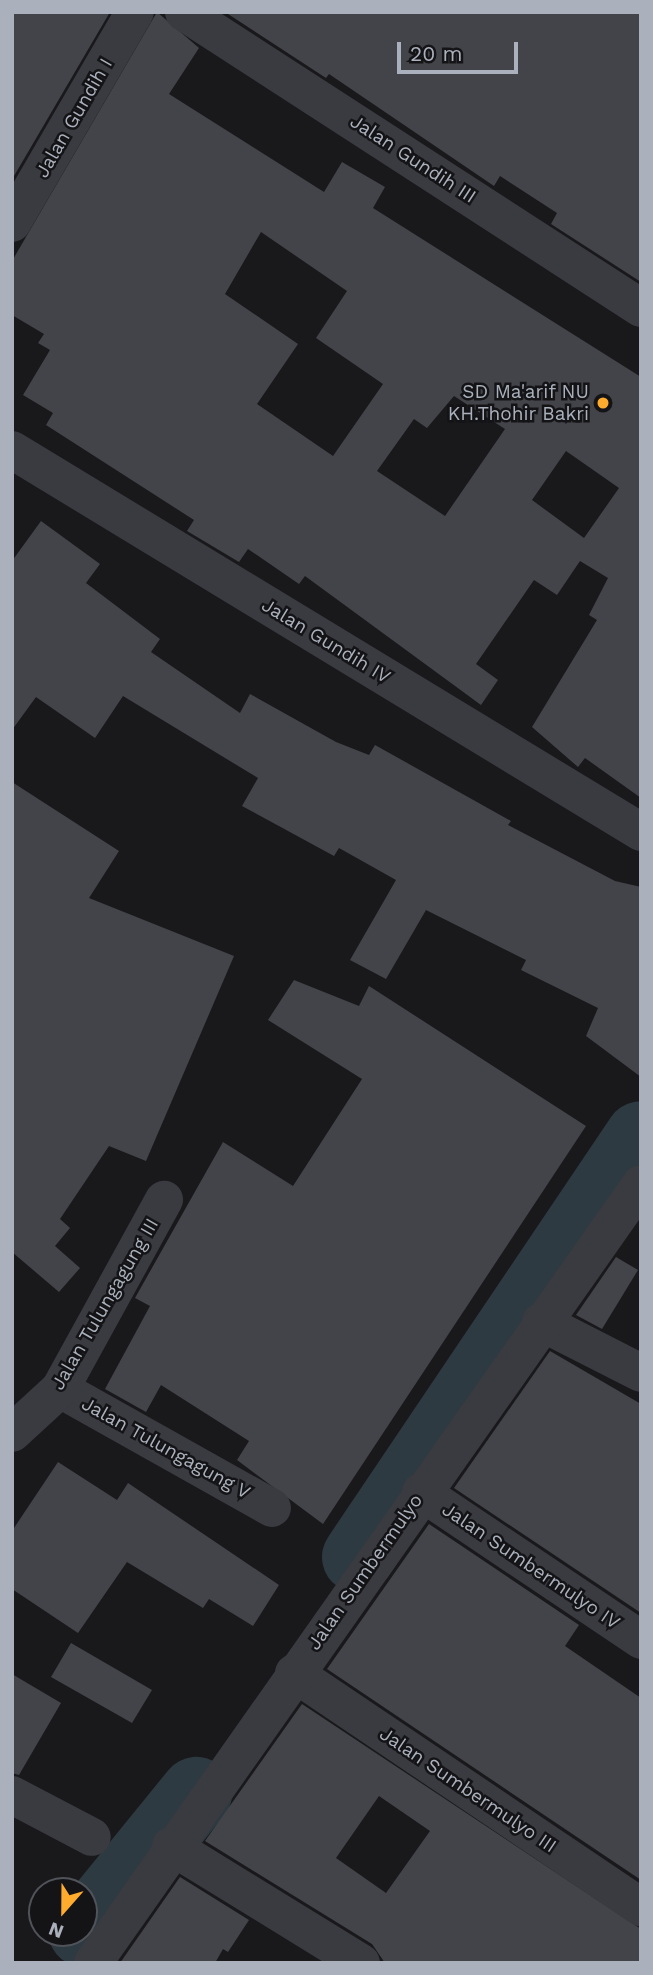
<!DOCTYPE html>
<html>
<head>
<meta charset="utf-8">
<style>
	body { margin:0 }
	#map { position:relative; width:653px; height:1975px; overflow:hidden; background:#19191c; font-family:"Work Sans",sans-serif }
	div>[style] { position:absolute }
	[style*='--x'] { left:calc(var(--x)*1px); top:calc(var(--y)*1px); width:calc(var(--w)*1px); rotate:calc(var(--a)*1deg) }
	.river>* { height:72px; margin:-36px; padding:0 36px; transform-origin:36px; border-radius:36px; background:#2e3a41 }
	.building>* { inset:0; background:#434449 }
	.minor>* { height:38px; margin:-19px; padding:0 19px; transform-origin:19px; border-radius:19px; background:#3a3b41 }
	.dots>* { width:19px; height:19px; translate:-50% -50%; box-sizing:border-box; border:4px solid #141417; border-radius:50% }
	span { translate:-50% -50%; white-space:nowrap; text-align:center; line-height:1.15; -webkit-text-stroke:5px #141417; paint-order:stroke }
	.street-label { font-size:19px; color:#abb1bc }
	.poi-label { font-size:19px; color:#abb1bc }
	.right { translate:-100% -50%; text-align:right }
	.frame { position:absolute; inset:0; border:14px solid #abb1bc; pointer-events:none }
	.north { position:absolute; left:28px; top:1877px; width:70px; height:70px; box-sizing:border-box; background:#141417; border:2px solid #505359; border-radius:50%; rotate:201deg; font-size:19px; font-weight:700; line-height:28px; text-align:center; color:#abb1bc }
	.north::after { content:''; display:block; margin:auto; width:24px; height:32px; background:#ffab2e; clip-path:polygon(50% 0,100% 100%,50% 72%,0 100%) }
	.scale { position:absolute; left:397px; top:42px; width:121px; height:32px; box-sizing:border-box; border:4px solid #abb1bc; border-top:0; padding-left:9px; font-size:21px; line-height:24px; white-space:nowrap; color:#abb1bc; -webkit-text-stroke:5px #141417; paint-order:stroke }
</style>
</head>
<body>
<div id="map">
	<div class="river">
		<div style="--x:358;--y:1557;--w:506;--a:-56.03"></div>
		<div style="--x:84;--y:1931;--w:178;--a:-50.9"></div>
	</div>
	<div class="building">
		<div style="clip-path:polygon(12px 12px,110px 12px,14px 176px,12px 174px)"></div>
		<div style="clip-path:polygon(evenodd,157px 12px,199px 48px,169px 94px,324px 192px,342px 162px,385px 187px,373px 208px,641px 377px,641px 798px,585px 758px,578px 767px,532px 727px,597px 620px,589px 615px,608px 578px,580px 561px,557px 595px,534px 580px,476px 664px,498px 680px,481px 705px,305px 576px,299px 584px,248px 549px,239px 562px,187px 531px,194px 520px,46px 425px,53px 413px,23px 395px,50px 350px,38px 343px,44px 334px,12px 315px,12px 261px,157px 12px,261px 232px,347px 291px,316px 338px,383px 384px,333px 456px,257px 404px,298px 344px,225px 294px,261px 232px,157px 12px,454px 396px,505px 429px,445px 516px,377px 471px,414px 419px,427px 428px,454px 396px,157px 12px,566px 451px,619px 488px,584px 538px,532px 500px,566px 451px)"></div>
		<div style="clip-path:polygon(225px 12px,641px 12px,641px 282px,551px 224px,557px 213px,500px 176px,494px 186px,329px 74px,326px 78px)"></div>
		<div style="clip-path:polygon(41px 521px,100px 564px,86px 583px,160px 639px,151px 652px,240px 713px,250px 694px,336px 742px,369px 755px,375px 745px,511px 821px,508px 825px,615px 881px,641px 887px,641px 1077px,586px 1036px,598px 1008px,521px 970px,526px 960px,426px 910px,386px 979px,350px 960px,396px 880px,339px 848px,334px 856px,242px 806px,258px 778px,123px 696px,95px 738px,36px 697px,12px 730px,12px 561px)"></div>
		<div style="clip-path:polygon(12px 782px,119px 851px,89px 898px,234px 956px,146px 1161px,109px 1146px,60px 1219px,70px 1228px,55px 1246px,80px 1268px,59px 1292px,12px 1252px)"></div>
		<div style="clip-path:polygon(294px 980px,359px 1006px,369px 986px,586px 1126px,323px 1524px,237px 1460px,249px 1441px,161px 1385px,146px 1412px,105px 1389px,150px 1306px,135px 1298px,223px 1142px,293px 1186px,362px 1079px,268px 1020px)"></div>
		<div style="clip-path:polygon(616px 1257px,638px 1270px,602px 1329px,576px 1315px)"></div>
		<div style="clip-path:polygon(550px 1351px,641px 1404px,641px 1613px,454px 1488px)"></div>
		<div style="clip-path:polygon(58px 1462px,117px 1500px,128px 1483px,279px 1585px,253px 1626px,209px 1599px,203px 1608px,127px 1562px,78px 1633px,12px 1589px,12px 1531px)"></div>
		<div style="clip-path:polygon(429px 1524px,579px 1625px,565px 1646px,641px 1698px,641px 1880px,327px 1669px)"></div>
		<div style="clip-path:polygon(71px 1643px,152px 1690px,132px 1723px,51px 1677px)"></div>
		<div style="clip-path:polygon(12px 1674px,61px 1703px,19px 1775px,12px 1773px)"></div>
		<div style="clip-path:polygon(evenodd,302px 1704px,641px 1929px,641px 1963px,385px 1963px,372px 1944px,205px 1841px,302px 1704px,379px 1796px,430px 1831px,386px 1893px,336px 1858px,379px 1796px)"></div>
		<div style="clip-path:polygon(180px 1877px,249px 1920px,228px 1952px,223px 1949px,215px 1963px,120px 1963px)"></div>
	</div>
	<div class="minor">
		<div style="--x:184;--y:12;--w:544;--a:32.93"></div>
		<div style="--x:12;--y:223;--w:244;--a:-59.8"></div>
		<div style="--x:12;--y:450;--w:736;--a:31.27"></div>
		<div style="--x:541;--y:1322;--w:112;--a:27"></div>
		<div style="--x:60;--y:1389;--w:243;--a:29.3"></div>
		<div style="--x:12;--y:1433;--w:65;--a:-42.5"></div>
		<div style="--x:60;--y:1389;--w:216;--a:-61.2"></div>
		<div style="--x:421;--y:1492;--w:265;--a:33.9"></div>
		<div style="--x:294;--y:1673;--w:419;--a:34"></div>
		<div style="--x:12;--y:1795;--w:90;--a:27.7"></div>
		<div style="--x:171;--y:1846;--w:223;--a:31.6"></div>
		<div style="--x:93;--y:1963;--w:952;--a:-54.87"></div>
	</div>
	<div class="dots">
		<div style="left:603px;top:403px;background:#ffab2e"></div>
	</div>
	<div class="street-label">
		<span style="left:74px;top:118px;rotate:-60deg">Jalan Gundih I</span>
		<span style="left:413px;top:159px;rotate:33deg">Jalan Gundih III</span>
		<span style="left:326px;top:641px;rotate:31deg">Jalan Gundih IV</span>
		<span style="left:105px;top:1304px;rotate:-60deg">Jalan Tulungagung III</span>
		<span style="left:166px;top:1448px;rotate:29deg">Jalan Tulungagung V</span>
		<span style="left:531px;top:1566px;rotate:34deg">Jalan Sumbermulyo IV</span>
		<span style="left:365px;top:1572px;rotate:-55deg">Jalan Sumbermulyo</span>
		<span style="left:468px;top:1790px;rotate:34deg">Jalan Sumbermulyo III</span>
	</div>
	<div class="poi-label">
		<span class="right" style="left:589px;top:403px">SD Ma'arif NU<br>KH.Thohir Bakri</span>
	</div>
	<div class="frame"></div>
	<div class="north">N</div>
	<div class="scale">20 m</div>
</div>
</body>
</html>
